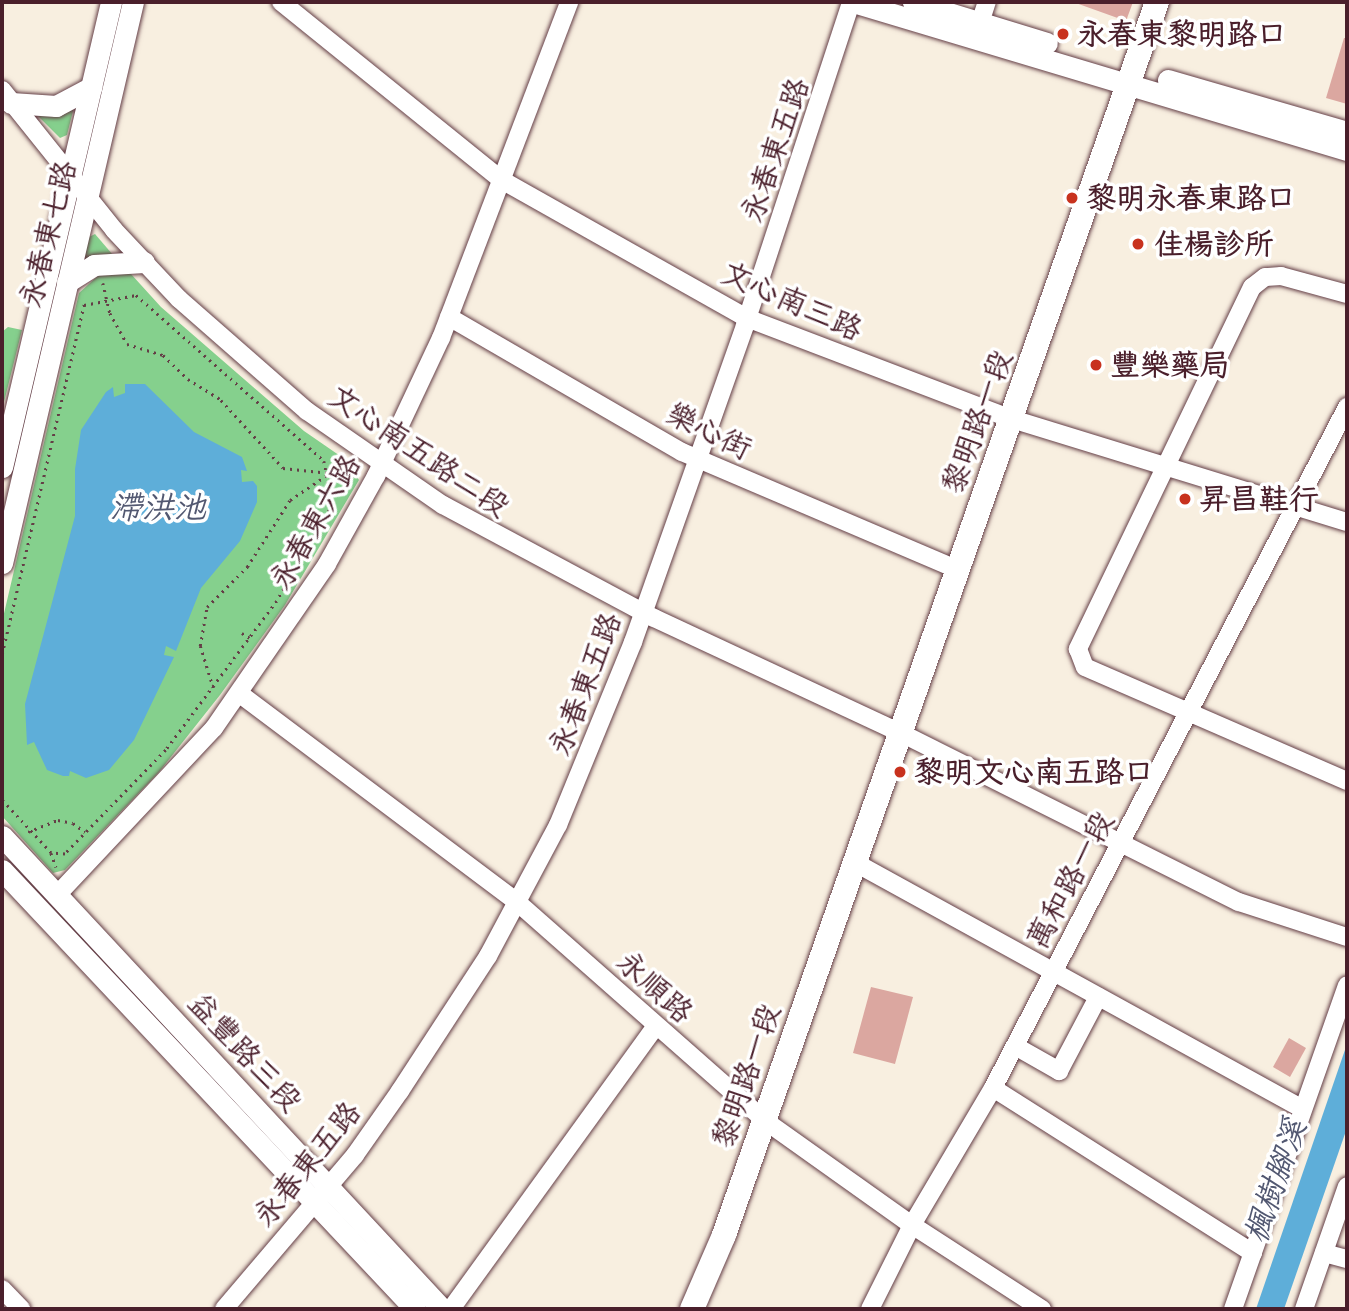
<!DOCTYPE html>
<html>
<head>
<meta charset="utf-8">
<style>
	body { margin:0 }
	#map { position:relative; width:1349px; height:1311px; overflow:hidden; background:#f8efe0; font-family:Caveat,"LXGW WenKai TC",sans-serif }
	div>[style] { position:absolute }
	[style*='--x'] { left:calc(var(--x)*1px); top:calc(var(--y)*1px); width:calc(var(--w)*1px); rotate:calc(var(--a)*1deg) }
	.green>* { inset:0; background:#85d08d }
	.water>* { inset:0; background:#5eaed9 }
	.building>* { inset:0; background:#dba7a0 }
	.path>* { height:2.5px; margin-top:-1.25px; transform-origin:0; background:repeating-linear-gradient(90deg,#643e46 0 2px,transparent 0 7px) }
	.roads { filter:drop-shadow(0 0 2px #643e46) drop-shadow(0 0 2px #643e46) }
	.minor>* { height:18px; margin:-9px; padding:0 9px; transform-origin:9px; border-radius:9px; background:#fff }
	.tertiary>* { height:21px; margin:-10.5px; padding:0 10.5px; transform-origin:10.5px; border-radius:10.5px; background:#fff }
	.secondary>* { height:24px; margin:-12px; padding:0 12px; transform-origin:12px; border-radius:12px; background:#fff }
	.dots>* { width:19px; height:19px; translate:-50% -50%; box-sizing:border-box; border:4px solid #fff; border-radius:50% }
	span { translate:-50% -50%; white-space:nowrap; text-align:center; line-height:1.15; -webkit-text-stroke:7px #fff; paint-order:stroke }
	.poi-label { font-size:30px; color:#4a1f2b; font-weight:700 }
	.left { translate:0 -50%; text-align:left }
	.street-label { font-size:30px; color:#4a1f2b }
	.water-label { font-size:32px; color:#525871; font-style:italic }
	.frame { position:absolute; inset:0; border:4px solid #4a1f2b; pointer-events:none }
</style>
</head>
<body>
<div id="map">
	<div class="green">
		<div style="clip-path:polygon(74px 107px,67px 135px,60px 138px,38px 116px)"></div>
		<div style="clip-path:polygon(95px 234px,113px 255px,83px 263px,87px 238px)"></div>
		<div style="clip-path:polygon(101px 273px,131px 274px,161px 307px,304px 431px,346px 460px,359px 480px,285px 605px,220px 695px,159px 772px,65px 870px,53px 873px,2px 816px,2px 622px,79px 293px)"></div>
		<div style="clip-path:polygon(8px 327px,22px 330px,2px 410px,2px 332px)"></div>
	</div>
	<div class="water">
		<div style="clip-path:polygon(125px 384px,145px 384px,194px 432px,242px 457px,247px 471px,241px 470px,242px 482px,253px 481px,257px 486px,257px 502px,240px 541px,201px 588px,176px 651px,166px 646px,164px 655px,174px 657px,134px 740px,109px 770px,86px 778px,70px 771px,69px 776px,63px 776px,47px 770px,34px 742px,27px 745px,25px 704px,75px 516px,75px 469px,81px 430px,106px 392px,113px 387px,114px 397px,125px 393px)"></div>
		<div style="clip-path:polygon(1347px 1044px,1347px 1128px,1284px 1309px,1256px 1309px)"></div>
	</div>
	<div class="building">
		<div style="clip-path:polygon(1073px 2px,1133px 2px,1126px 21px)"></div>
		<div style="clip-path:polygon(1344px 38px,1347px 38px,1347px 104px,1326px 98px)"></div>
		<div style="clip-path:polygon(871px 987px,913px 997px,895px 1064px,853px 1053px)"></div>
		<div style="clip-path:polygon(1289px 1038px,1306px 1048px,1290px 1077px,1273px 1067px)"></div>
	</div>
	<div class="path">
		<div style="--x:103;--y:283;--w:31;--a:77"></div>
		<div style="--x:110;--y:313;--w:35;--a:61"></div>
		<div style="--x:127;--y:344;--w:38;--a:17"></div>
		<div style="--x:163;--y:355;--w:35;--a:44"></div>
		<div style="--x:188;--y:379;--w:39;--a:32"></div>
		<div style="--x:221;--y:400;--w:92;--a:47.6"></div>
		<div style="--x:283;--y:468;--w:75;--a:6.1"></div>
		<div style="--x:294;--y:555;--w:8;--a:30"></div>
		<div style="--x:242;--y:633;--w:9;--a:32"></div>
		<div style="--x:2;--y:654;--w:359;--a:-76.8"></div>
		<div style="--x:84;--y:305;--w:53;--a:-10.9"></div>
		<div style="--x:136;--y:295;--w:251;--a:41.4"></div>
		<div style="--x:324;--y:461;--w:44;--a:78.2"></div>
		<div style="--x:333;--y:504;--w:112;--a:120"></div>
		<div style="--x:277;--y:601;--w:186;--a:126.7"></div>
		<div style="--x:166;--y:750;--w:145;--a:134.2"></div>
		<div style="--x:65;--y:854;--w:14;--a:-176"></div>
		<div style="--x:51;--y:853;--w:72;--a:-132.8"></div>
		<div style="--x:213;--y:688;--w:44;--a:-107.2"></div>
		<div style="--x:200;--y:646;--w:40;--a:-80"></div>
		<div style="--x:207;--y:607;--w:57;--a:-45"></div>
		<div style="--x:247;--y:567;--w:80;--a:-57.3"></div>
		<div style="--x:290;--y:500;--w:45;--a:-34"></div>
		<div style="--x:28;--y:832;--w:32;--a:-22"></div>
		<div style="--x:58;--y:820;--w:15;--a:11"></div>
		<div style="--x:73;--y:823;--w:15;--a:37"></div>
		<div style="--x:51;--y:853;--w:15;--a:70"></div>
	</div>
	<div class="roads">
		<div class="minor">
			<div style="--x:281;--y:2;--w:282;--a:38.9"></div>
			<div style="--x:500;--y:179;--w:283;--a:29.4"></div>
			<div style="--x:747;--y:318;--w:284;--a:20.9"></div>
			<div style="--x:1012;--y:419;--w:350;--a:17.1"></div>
			<div style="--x:980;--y:23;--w:22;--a:-72"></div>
			<div style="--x:2;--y:90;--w:179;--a:51.3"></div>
			<div style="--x:114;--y:230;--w:95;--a:46.7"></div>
			<div style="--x:179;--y:299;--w:170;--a:41.2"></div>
			<div style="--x:307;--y:411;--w:165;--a:34.7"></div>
			<div style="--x:443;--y:505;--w:239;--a:28.2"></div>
			<div style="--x:654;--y:618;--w:270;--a:25"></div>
			<div style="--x:899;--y:732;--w:380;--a:26.6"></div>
			<div style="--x:1239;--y:902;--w:114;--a:18"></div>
			<div style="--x:1347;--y:294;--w:68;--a:-164.7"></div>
			<div style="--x:1281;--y:276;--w:16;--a:176"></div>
			<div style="--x:1265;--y:277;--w:16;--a:142"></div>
			<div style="--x:1252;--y:287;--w:402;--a:115.7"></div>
			<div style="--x:1078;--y:649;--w:19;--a:69"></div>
			<div style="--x:1085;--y:667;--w:286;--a:23.5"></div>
			<div style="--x:449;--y:317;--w:269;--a:30.1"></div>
			<div style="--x:682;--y:452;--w:300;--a:23.1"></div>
			<div style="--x:240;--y:694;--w:346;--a:36.9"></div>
			<div style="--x:517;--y:902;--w:329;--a:41.4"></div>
			<div style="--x:764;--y:1120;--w:181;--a:35.4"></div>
			<div style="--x:912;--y:1225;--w:155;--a:32.9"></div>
			<div style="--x:854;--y:862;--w:512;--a:28.82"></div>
			<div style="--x:58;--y:894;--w:228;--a:-46.8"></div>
			<div style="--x:214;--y:728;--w:199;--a:-55.4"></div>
			<div style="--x:327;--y:564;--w:101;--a:-60.9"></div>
			<div style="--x:376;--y:476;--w:153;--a:-64.8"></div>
			<div style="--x:441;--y:338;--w:360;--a:-69.1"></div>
			<div style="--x:1015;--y:1046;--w:51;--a:29.6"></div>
			<div style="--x:1059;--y:1071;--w:84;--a:-62.2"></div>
			<div style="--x:993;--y:1088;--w:308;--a:32.4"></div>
			<div style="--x:1324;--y:1253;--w:24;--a:15"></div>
			<div style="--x:2;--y:1289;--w:28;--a:46"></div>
			<div style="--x:224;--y:1309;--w:202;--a:-49.6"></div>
			<div style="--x:355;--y:1155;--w:78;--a:-54.9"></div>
			<div style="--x:400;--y:1091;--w:161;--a:-56.9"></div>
			<div style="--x:488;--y:956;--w:149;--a:-61.9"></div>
			<div style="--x:558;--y:825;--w:198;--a:-67.7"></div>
			<div style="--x:633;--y:642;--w:336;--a:-70.5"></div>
			<div style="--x:745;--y:325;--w:340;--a:-71.8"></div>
			<div style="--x:451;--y:1309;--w:349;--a:-54.1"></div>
			<div style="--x:870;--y:1309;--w:94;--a:-63.4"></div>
			<div style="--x:912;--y:1225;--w:159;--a:-59.4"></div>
			<div style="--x:993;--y:1088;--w:768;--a:-62.53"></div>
			<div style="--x:1233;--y:1309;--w:343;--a:-70.6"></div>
			<div style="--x:1304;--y:1309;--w:130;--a:-70.7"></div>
		</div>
		<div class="tertiary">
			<div style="--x:853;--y:2;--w:516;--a:16.68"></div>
			<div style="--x:913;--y:2;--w:140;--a:17"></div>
			<div style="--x:1168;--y:80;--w:186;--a:16.2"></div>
			<div style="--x:11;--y:103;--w:45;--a:3.8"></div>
			<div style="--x:56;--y:106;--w:40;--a:-28"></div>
			<div style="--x:67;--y:282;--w:32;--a:-32"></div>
			<div style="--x:94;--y:265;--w:50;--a:-3.4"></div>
			<div style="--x:2;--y:467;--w:478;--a:-76.8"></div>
			<div style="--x:2;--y:563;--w:576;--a:-76.86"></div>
			<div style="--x:2;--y:836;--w:646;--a:47.07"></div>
			<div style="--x:2;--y:870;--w:603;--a:46.75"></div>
		</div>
		<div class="secondary">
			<div style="--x:692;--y:1309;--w:81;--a:-66.6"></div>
			<div style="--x:724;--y:1235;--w:1307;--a:-70.65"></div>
		</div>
	</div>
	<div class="dots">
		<div style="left:1063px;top:34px;background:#c8321e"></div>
		<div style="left:1072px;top:198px;background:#c8321e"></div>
		<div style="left:1138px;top:244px;background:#c8321e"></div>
		<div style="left:1096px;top:365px;background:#c8321e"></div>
		<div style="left:1185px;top:499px;background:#c8321e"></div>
		<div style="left:900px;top:772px;background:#c8321e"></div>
	</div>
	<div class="poi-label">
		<span class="left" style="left:1077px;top:34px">永春東黎明路口</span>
		<span class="left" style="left:1086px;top:198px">黎明永春東路口</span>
		<span class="left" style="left:1154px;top:244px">佳楊診所</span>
		<span class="left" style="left:1110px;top:365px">豐樂藥局</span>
		<span class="left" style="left:1199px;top:499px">昇昌鞋行</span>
		<span class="left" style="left:914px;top:772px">黎明文心南五路口</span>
	</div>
	<div class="street-label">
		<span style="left:775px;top:150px;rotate:-71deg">永春東五路</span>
		<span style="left:48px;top:234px;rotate:-76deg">永春東七路</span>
		<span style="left:792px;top:301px;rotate:24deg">文心南三路</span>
		<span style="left:977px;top:422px;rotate:-70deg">黎明路一段</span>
		<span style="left:709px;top:431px;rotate:26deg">樂心街</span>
		<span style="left:419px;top:451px;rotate:34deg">文心南五路二段</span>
		<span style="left:315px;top:522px;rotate:-60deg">永春東六路</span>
		<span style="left:585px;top:684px;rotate:-69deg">永春東五路</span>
		<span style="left:1070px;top:880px;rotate:-62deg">萬和路一段</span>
		<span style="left:655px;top:987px;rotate:42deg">永順路</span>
		<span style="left:245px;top:1052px;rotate:47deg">益豐路三段</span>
		<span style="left:746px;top:1076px;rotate:-71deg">黎明路一段</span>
		<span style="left:307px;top:1164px;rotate:-51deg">永春東五路</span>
	</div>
	<div class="water-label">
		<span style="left:158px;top:508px">滯洪池</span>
		<span style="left:1276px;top:1181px;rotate:-71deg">楓樹腳溪</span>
	</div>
	<div class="frame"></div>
</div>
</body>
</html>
